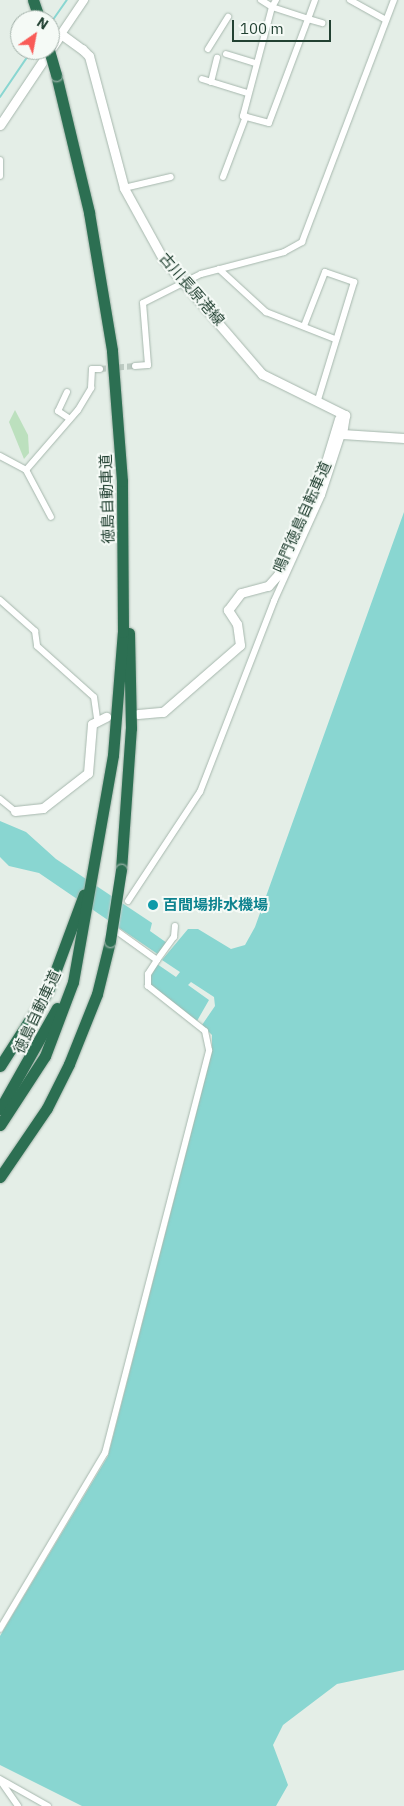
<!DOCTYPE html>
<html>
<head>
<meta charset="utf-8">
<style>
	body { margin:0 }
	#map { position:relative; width:404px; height:1806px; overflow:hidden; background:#e4eee7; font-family:"IBM Plex Sans","Noto Sans JP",sans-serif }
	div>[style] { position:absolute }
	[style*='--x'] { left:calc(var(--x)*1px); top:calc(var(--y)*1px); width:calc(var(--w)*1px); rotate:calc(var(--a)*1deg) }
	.green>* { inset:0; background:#bce0be }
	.water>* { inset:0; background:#89d6d1 }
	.stream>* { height:2px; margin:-1px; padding:0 1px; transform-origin:1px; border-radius:1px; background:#89d6d1 }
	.minor-tunnel>* { height:6px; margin-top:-3px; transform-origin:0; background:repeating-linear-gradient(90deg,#bdcbc3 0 6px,transparent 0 9px) }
	.roads { filter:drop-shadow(0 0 1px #a6b7ad) drop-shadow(0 0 1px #a6b7ad) }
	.minor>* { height:6px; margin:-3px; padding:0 3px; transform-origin:3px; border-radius:3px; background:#fff }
	.tertiary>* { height:8px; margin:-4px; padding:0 4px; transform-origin:4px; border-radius:4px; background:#fff }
	.secondary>* { height:9px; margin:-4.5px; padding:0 4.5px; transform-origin:4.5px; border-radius:4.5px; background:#fff }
	.motorway>* { height:11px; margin:-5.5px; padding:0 5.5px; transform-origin:5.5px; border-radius:5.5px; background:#2c6f52 }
	.bridges { filter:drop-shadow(0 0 1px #c1cac6) drop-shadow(0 0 1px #c1cac6) }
	.motorway-bridge>* { height:11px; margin:-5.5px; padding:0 5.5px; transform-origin:5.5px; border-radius:5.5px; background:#2c6f52 }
	.dots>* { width:14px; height:14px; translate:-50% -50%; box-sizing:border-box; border:2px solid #f5faf6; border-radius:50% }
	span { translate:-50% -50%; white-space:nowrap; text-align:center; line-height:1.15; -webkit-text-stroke:4px #f5faf6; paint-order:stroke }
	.street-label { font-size:15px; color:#224132 }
	.culture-label { font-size:15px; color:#0d838f; font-weight:700 }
	.left { translate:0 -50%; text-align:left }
	.north { position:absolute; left:10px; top:10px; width:50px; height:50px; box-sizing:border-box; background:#f5faf6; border:1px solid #a1b0a8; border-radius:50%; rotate:33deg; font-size:14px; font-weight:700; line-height:20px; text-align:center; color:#224132 }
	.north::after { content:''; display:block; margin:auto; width:18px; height:22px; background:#f95b57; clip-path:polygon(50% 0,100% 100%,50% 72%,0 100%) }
	.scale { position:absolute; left:232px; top:20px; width:99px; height:22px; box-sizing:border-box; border:2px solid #224132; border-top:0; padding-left:6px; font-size:15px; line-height:18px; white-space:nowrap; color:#224132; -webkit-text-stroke:4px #f5faf6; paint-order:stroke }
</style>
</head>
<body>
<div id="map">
	<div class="green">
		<div style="clip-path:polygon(15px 410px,28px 435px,29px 453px,24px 459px,9px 422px)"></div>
	</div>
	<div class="water">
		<div style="clip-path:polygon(404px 512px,404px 1670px,337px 1684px,283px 1725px,273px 1745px,288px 1785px,276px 1806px,82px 1806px,0 1765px,0 1636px,108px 1456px,212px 1052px,212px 1035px,202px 1025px,215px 1006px,214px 997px,191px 982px,188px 985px,209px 1000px,197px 1021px,151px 988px,151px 976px,157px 964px,176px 977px,180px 972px,162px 960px,188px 929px,198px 929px,231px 949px,245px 945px,255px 927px)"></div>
		<div style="clip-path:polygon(0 821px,26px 832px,56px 859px,152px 923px,150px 931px,167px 943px,159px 955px,39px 873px,9px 866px,0 857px)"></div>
	</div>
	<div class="stream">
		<div style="--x:50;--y:24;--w:29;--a:-55"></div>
		<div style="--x:0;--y:97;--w:57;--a:-55.8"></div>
	</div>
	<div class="minor-tunnel">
		<div style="--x:100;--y:369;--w:35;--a:-5"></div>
	</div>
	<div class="roads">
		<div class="minor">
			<div style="--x:261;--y:0;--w:13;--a:32"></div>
			<div style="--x:272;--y:7;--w:8;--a:-60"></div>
			<div style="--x:315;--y:0;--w:20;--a:110"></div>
			<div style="--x:308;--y:19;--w:15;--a:16"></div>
			<div style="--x:350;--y:0;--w:41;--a:29.1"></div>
			<div style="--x:272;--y:7;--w:38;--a:18"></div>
			<div style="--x:308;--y:19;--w:111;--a:110.6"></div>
			<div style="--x:269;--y:123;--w:27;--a:-165"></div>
			<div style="--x:243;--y:116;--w:113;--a:-75.1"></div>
			<div style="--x:208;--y:49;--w:38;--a:-58"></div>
			<div style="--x:226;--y:54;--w:30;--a:17"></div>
			<div style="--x:202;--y:79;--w:47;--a:17.3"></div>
			<div style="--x:211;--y:82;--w:25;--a:-76"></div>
			<div style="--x:0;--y:160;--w:16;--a:90"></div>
			<div style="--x:223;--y:177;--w:65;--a:-69.3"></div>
			<div style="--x:124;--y:188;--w:48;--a:-13.2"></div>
			<div style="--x:219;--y:269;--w:64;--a:42.5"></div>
			<div style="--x:266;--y:312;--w:74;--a:21.4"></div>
			<div style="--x:304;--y:326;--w:58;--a:-68.7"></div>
			<div style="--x:325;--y:272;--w:31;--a:19"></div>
			<div style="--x:354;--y:282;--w:123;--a:107"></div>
			<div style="--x:135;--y:366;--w:13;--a:-4"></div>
			<div style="--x:148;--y:365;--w:62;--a:-94.6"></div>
			<div style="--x:143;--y:303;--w:65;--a:-26.6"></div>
			<div style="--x:201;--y:274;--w:86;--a:-14.8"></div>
			<div style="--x:284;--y:252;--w:21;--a:-29"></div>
			<div style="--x:302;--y:242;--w:259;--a:-69.2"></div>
			<div style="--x:67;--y:392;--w:21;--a:115"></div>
			<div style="--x:58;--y:411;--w:14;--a:34"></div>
			<div style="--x:0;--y:456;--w:30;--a:28"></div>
			<div style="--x:26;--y:470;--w:79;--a:-49.1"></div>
			<div style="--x:78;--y:410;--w:26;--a:-59"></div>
			<div style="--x:91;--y:388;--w:19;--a:-87"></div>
			<div style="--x:92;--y:369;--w:8;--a:0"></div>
			<div style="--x:26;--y:470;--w:53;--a:62"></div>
			<div style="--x:0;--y:600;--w:47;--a:41.5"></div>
			<div style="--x:35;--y:631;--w:15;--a:82"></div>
			<div style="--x:37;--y:646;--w:76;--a:41.8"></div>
			<div style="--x:94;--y:697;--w:21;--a:82"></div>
			<div style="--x:0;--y:799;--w:19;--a:39"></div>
			<div style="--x:128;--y:901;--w:131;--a:-56.6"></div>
			<div style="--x:200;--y:792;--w:205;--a:-68.8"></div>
			<div style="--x:274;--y:601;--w:116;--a:-65.6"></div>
			<div style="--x:322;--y:495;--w:64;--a:-71.8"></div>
			<div style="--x:157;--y:960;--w:29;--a:-54"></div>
			<div style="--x:174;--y:937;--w:11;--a:-85"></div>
			<div style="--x:0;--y:1629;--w:205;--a:-59.2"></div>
			<div style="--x:105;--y:1453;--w:416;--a:-75.5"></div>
			<div style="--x:209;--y:1050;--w:19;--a:-102"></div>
			<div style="--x:205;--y:1031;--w:73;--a:-141.7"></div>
			<div style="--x:148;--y:986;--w:12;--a:-90"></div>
			<div style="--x:148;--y:974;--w:17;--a:-57"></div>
			<div style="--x:157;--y:960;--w:57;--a:-144.3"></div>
			<div style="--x:0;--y:1779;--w:55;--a:29.4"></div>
			<div style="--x:2;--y:1783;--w:28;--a:55"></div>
		</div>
		<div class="tertiary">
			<div style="--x:61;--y:34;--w:41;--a:-55.9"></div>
		</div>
		<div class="secondary">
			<div style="--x:0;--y:125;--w:110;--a:-56.2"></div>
			<div style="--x:61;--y:34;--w:26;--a:36"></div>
			<div style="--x:82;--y:49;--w:10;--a:45"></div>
			<div style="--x:89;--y:56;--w:137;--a:75.1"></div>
			<div style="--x:124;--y:188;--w:81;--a:61.2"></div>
			<div style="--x:163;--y:259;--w:152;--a:49.3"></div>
			<div style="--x:262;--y:374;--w:93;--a:26.3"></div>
			<div style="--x:345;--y:415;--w:19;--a:99"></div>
			<div style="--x:342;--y:434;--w:62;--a:3.7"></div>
			<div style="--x:138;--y:714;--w:25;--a:-5"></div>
			<div style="--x:163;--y:712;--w:102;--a:-41"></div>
			<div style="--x:240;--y:645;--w:21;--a:-98"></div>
			<div style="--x:237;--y:624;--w:17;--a:-123"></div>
			<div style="--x:228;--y:610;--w:21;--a:-53"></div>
			<div style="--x:241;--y:593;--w:28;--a:-15"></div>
			<div style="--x:268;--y:586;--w:15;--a:-48"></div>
			<div style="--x:278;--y:575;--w:120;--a:-66.9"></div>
			<div style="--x:325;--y:465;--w:48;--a:-73.1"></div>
			<div style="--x:15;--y:811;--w:28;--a:-6"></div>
			<div style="--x:43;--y:808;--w:57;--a:-37.9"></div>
			<div style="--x:88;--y:773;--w:49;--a:-85.3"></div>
			<div style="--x:92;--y:724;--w:16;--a:-27"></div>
		</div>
		<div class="motorway">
			<div style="--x:33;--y:0;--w:21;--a:71"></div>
			<div style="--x:121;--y:870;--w:142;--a:-86"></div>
			<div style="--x:131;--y:728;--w:95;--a:-91.2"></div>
			<div style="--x:0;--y:1066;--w:89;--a:-57.4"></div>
			<div style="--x:48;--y:991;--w:103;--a:-69.6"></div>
			<div style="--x:0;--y:1109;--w:116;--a:-60.6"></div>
			<div style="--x:0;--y:1125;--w:82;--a:-56.9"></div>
			<div style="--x:45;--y:1056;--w:79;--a:-69.3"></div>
			<div style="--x:73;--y:982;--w:230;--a:-80"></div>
			<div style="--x:113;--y:755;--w:123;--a:-85.4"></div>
			<div style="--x:123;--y:632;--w:151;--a:-90.4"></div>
			<div style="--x:122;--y:481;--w:131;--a:-94.4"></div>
			<div style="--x:112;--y:350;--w:140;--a:-99.5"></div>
			<div style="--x:89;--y:212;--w:141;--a:-103.5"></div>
			<div style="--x:0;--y:1177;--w:83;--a:-55.7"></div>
			<div style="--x:47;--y:1108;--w:49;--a:-63.4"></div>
			<div style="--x:69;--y:1064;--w:75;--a:-68.2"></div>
			<div style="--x:97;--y:994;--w:55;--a:-76.2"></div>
		</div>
	</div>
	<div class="bridges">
		<div class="motorway-bridge">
			<div style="--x:49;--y:50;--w:26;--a:74"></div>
			<div style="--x:110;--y:941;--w:72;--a:-81.2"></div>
		</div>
	</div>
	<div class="dots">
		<div style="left:153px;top:905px;background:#0f9aa8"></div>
	</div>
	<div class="street-label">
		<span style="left:192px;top:289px;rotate:49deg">古川長原港線</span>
		<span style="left:107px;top:499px;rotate:-92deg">徳島自動車道</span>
		<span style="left:302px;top:517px;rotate:-66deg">鳴門徳島自転車道</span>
		<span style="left:37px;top:1012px;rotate:-65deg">徳島自動車道</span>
	</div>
	<div class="culture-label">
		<span class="left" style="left:163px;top:905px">百間場排水機場</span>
	</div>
	<div class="north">N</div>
	<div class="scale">100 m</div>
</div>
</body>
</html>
